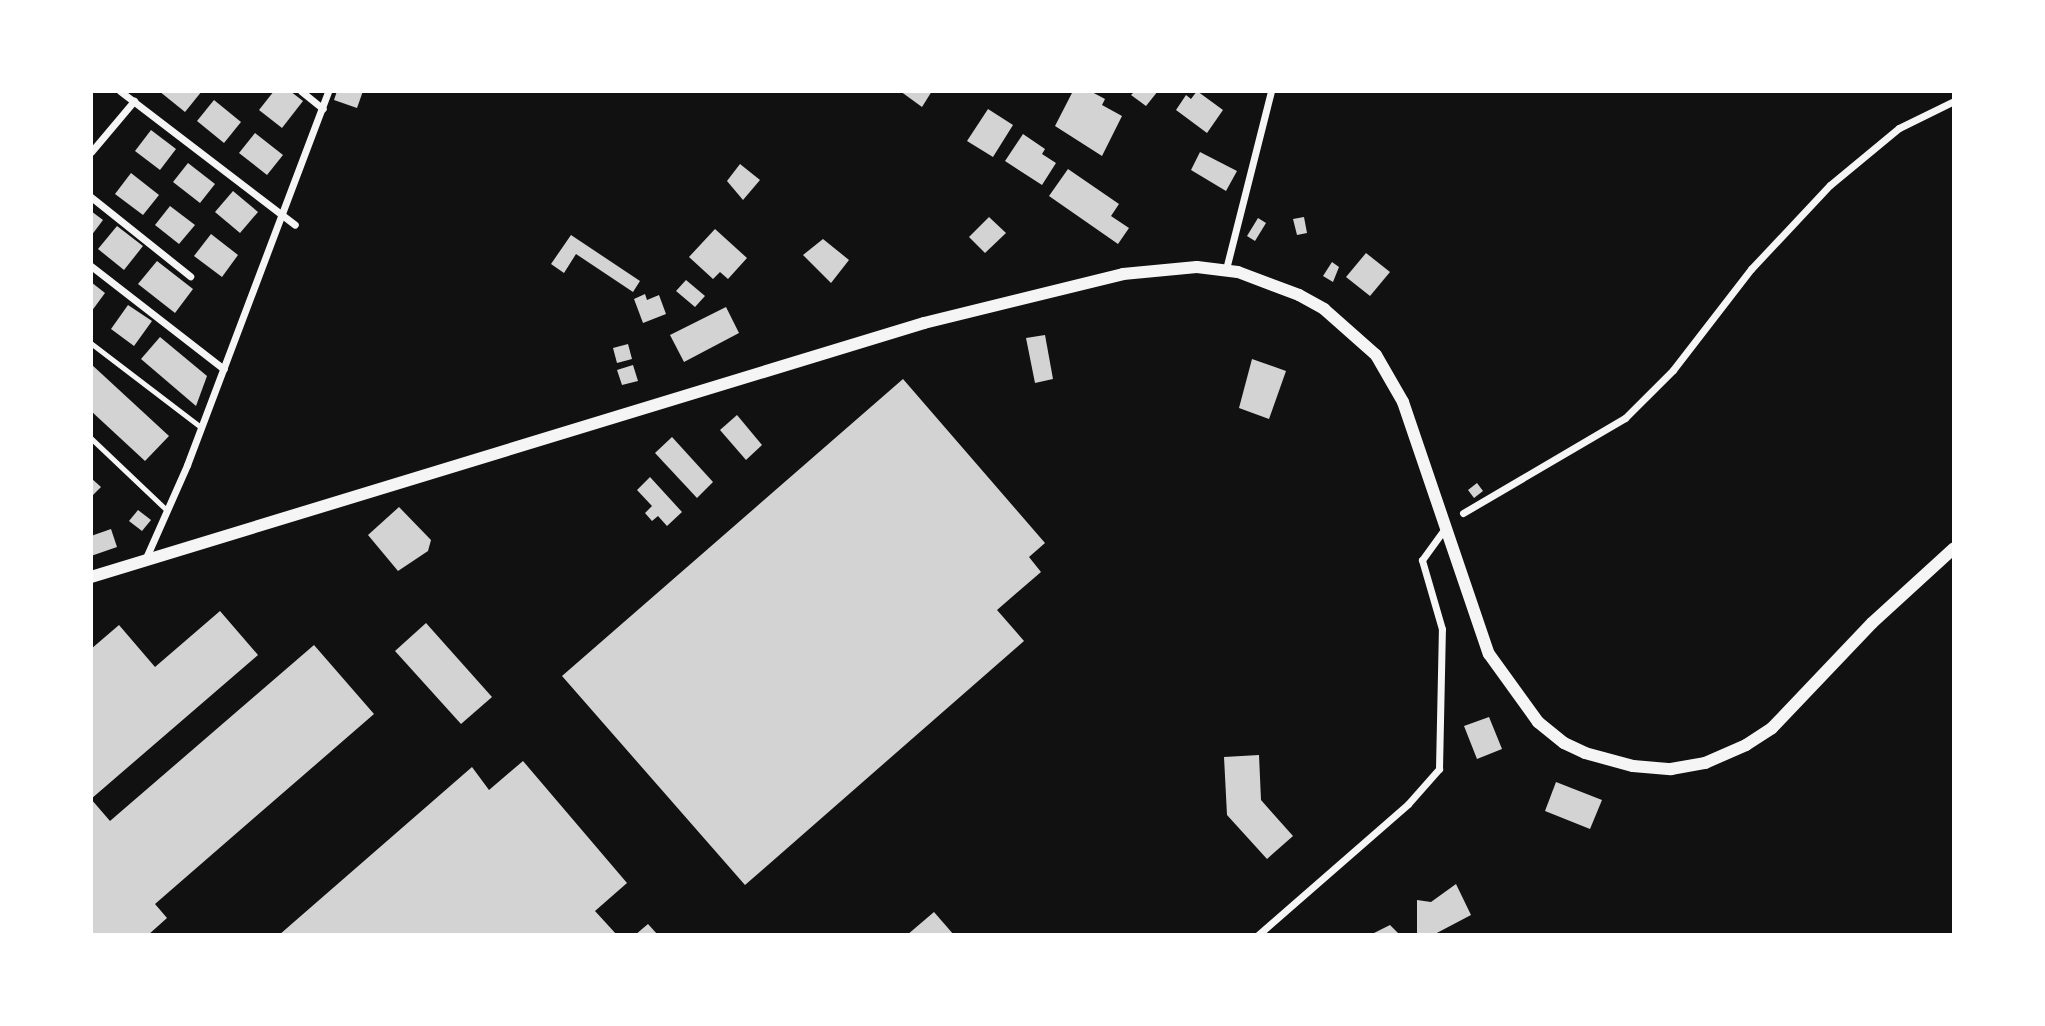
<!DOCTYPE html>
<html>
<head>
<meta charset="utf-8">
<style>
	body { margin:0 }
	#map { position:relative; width:2045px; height:1026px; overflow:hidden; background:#111; font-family:"Nunito Sans",sans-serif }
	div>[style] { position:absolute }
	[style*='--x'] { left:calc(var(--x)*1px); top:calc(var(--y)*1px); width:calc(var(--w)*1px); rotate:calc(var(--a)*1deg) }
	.building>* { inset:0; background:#d3d3d3 }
	.service>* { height:4.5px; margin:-2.25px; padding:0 2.25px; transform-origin:2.25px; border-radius:2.25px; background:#f5f5f5 }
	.minor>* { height:7px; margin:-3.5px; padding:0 3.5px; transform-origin:3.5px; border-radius:3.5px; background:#f5f5f5 }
	.primary>* { height:12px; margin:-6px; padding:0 6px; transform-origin:6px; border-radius:6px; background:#f5f5f5 }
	span { translate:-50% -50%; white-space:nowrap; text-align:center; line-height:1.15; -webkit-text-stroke:5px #fff; paint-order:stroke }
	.frame { position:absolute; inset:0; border:93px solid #fff; pointer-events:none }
</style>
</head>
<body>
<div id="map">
	<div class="building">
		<div style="clip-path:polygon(159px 91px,202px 91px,185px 112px)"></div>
		<div style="clip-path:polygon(274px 91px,290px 91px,303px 101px,282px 128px,259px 110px)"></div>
		<div style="clip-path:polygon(337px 91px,363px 91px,357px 108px,334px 100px)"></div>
		<div style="clip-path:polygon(900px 91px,932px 91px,922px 107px)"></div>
		<div style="clip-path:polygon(1073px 91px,1090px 91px,1105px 99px,1102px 105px,1122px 116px,1102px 156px,1055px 126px)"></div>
		<div style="clip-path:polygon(1135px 91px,1158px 91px,1146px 106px,1131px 95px)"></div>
		<div style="clip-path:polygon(1197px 91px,1223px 110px,1207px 133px,1176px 110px,1186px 95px,1191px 99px)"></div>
		<div style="clip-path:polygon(214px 100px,241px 122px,224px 143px,197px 121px)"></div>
		<div style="clip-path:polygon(988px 109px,1013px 125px,993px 157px,967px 141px)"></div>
		<div style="clip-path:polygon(151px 130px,176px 149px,160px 170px,135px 151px)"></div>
		<div style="clip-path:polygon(255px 133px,283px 155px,267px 175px,239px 153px)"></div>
		<div style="clip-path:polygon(1023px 134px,1045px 149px,1042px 154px,1056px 163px,1042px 185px,1005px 161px)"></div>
		<div style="clip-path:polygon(1200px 152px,1237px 171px,1226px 191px,1191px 170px)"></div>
		<div style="clip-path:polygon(188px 163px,215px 184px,200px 203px,173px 182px)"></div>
		<div style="clip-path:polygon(740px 164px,760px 180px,743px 200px,727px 181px)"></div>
		<div style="clip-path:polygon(1068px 169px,1119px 204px,1111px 216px,1129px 228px,1118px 244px,1049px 196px)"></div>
		<div style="clip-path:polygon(131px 173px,159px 195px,143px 215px,115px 194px)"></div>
		<div style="clip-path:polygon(233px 191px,258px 212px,240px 233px,215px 212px)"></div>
		<div style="clip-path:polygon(170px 206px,195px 225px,179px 244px,155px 225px)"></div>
		<div style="clip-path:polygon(91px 211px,103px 220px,91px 236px)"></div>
		<div style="clip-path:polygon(989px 217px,1006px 233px,985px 253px,969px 237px)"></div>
		<div style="clip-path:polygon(1304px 217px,1307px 233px,1297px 235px,1293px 219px)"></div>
		<div style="clip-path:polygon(1258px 218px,1266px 223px,1255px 241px,1247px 236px)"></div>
		<div style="clip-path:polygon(117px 226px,143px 246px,124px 270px,98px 249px)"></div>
		<div style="clip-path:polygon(715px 229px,747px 258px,728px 279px,720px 272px,713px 279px,689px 257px)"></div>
		<div style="clip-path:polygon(211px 234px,238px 255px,222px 277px,194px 256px)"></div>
		<div style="clip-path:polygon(571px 235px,640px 281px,633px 292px,576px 254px,564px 273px,551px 264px)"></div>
		<div style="clip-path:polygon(823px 239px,849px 260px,831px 283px,803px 255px)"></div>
		<div style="clip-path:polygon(1366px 253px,1390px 272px,1370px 296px,1346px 277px)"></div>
		<div style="clip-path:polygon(157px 261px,193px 289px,175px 313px,138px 284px)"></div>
		<div style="clip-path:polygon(1332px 262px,1339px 267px,1333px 282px,1323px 276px)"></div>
		<div style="clip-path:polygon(686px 280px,705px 296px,695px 307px,676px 291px)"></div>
		<div style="clip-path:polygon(91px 282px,105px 293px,91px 312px)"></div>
		<div style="clip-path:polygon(645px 294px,647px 300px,659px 295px,666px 314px,643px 323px,634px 299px)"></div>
		<div style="clip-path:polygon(128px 305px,152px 321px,134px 346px,111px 329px)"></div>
		<div style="clip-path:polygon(726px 307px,739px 333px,684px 362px,670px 335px)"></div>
		<div style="clip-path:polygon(1045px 335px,1053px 379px,1035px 383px,1026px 338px)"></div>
		<div style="clip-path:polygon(160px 337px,207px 376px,196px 406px,141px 359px)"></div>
		<div style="clip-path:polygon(628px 344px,632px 359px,617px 363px,613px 348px)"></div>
		<div style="clip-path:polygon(1252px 359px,1286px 371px,1269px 419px,1239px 408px)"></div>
		<div style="clip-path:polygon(91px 364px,169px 436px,145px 461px,91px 411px)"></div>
		<div style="clip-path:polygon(633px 365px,638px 381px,622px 385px,617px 370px)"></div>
		<div style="clip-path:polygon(903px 379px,1045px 543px,1029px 557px,1041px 572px,997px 610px,1024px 641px,745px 885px,562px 676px)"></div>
		<div style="clip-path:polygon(737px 415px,762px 445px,746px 460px,720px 430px)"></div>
		<div style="clip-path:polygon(672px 437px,713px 482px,697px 498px,655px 453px)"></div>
		<div style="clip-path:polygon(650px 477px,682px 512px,667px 526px,658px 516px,652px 521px,645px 513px,652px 506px,637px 490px)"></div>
		<div style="clip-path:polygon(91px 478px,101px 487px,91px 497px)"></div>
		<div style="clip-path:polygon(1477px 483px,1483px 491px,1474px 498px,1468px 490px)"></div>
		<div style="clip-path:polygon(399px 507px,431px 540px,428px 551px,398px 571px,368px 535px)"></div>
		<div style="clip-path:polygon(138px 510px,151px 520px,142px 531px,129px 521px)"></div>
		<div style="clip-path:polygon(111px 529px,117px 547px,91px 556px,91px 536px)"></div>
		<div style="clip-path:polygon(220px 611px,258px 655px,91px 799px,110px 821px,314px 645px,374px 714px,155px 904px,167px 918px,148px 935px,91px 935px,91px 649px,119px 625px,155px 667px)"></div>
		<div style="clip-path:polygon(426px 623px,492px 697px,461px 724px,395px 651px)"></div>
		<div style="clip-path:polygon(1489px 717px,1502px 749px,1477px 759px,1464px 726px)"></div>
		<div style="clip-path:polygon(1259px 755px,1261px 800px,1293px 836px,1267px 859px,1227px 815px,1224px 757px)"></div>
		<div style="clip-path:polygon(523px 761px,627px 883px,595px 911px,617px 935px,279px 935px,472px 767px,489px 790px)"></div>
		<div style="clip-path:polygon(1556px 782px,1602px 800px,1590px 829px,1545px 811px)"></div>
		<div style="clip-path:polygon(1456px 884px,1471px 915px,1433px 935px,1417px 933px,1417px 900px,1431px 902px)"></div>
		<div style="clip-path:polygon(934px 912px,954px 935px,907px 935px)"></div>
		<div style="clip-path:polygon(648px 924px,658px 935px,635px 935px)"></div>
		<div style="clip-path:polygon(1390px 925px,1400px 935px,1375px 935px,1374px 933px)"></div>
	</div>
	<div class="service">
		<div style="--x:91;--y:343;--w:138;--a:37.4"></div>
		<div style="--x:91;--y:438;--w:105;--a:43.5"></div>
	</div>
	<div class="minor">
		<div style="--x:120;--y:91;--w:220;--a:37.4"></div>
		<div style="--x:301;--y:91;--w:28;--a:39"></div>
		<div style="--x:91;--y:152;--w:67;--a:-49.9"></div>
		<div style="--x:91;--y:197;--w:127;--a:38.6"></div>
		<div style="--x:91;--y:266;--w:168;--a:37.8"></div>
		<div style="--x:1226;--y:269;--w:184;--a:-75.8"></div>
		<div style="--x:1463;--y:513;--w:188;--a:-30.4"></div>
		<div style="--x:1625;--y:418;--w:68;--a:-45"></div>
		<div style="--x:1673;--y:370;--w:128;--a:-52.3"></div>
		<div style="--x:1751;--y:269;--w:115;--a:-46.8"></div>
		<div style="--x:1830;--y:185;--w:89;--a:-39.6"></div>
		<div style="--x:1899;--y:128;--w:61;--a:-26.1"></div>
		<div style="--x:145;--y:560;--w:104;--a:-66.1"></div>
		<div style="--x:187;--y:465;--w:400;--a:-69.3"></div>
		<div style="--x:1258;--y:935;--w:199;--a:-41.1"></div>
		<div style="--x:1408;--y:804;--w:47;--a:-48.5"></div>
		<div style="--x:1439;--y:769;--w:140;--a:-88.8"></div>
		<div style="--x:1442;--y:629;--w:72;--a:-106.2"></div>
		<div style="--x:1422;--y:560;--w:37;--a:-54"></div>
	</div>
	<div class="primary">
		<div style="--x:91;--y:577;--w:871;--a:-16.96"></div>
		<div style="--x:924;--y:323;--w:205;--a:-13.8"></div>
		<div style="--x:1123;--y:274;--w:74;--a:-5.4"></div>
		<div style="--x:1197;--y:267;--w:41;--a:7"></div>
		<div style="--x:1238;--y:272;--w:65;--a:20.7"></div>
		<div style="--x:1299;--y:295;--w:29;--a:29"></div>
		<div style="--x:1324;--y:309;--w:69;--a:41.5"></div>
		<div style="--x:1376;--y:355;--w:54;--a:60.1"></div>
		<div style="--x:1403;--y:402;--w:266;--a:71.2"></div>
		<div style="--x:1489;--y:654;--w:84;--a:54.2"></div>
		<div style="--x:1538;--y:722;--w:33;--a:39"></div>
		<div style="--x:1564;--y:743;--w:23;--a:25"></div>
		<div style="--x:1585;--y:753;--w:50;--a:15.2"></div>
		<div style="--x:1633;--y:766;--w:38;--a:5"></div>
		<div style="--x:1671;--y:769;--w:35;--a:-10"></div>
		<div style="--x:1705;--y:763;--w:45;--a:-23.7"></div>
		<div style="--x:1746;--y:745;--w:31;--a:-33"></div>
		<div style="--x:1772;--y:728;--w:145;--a:-46.4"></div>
		<div style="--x:1872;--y:623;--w:111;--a:-42.4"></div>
	</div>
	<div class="frame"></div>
</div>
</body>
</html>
